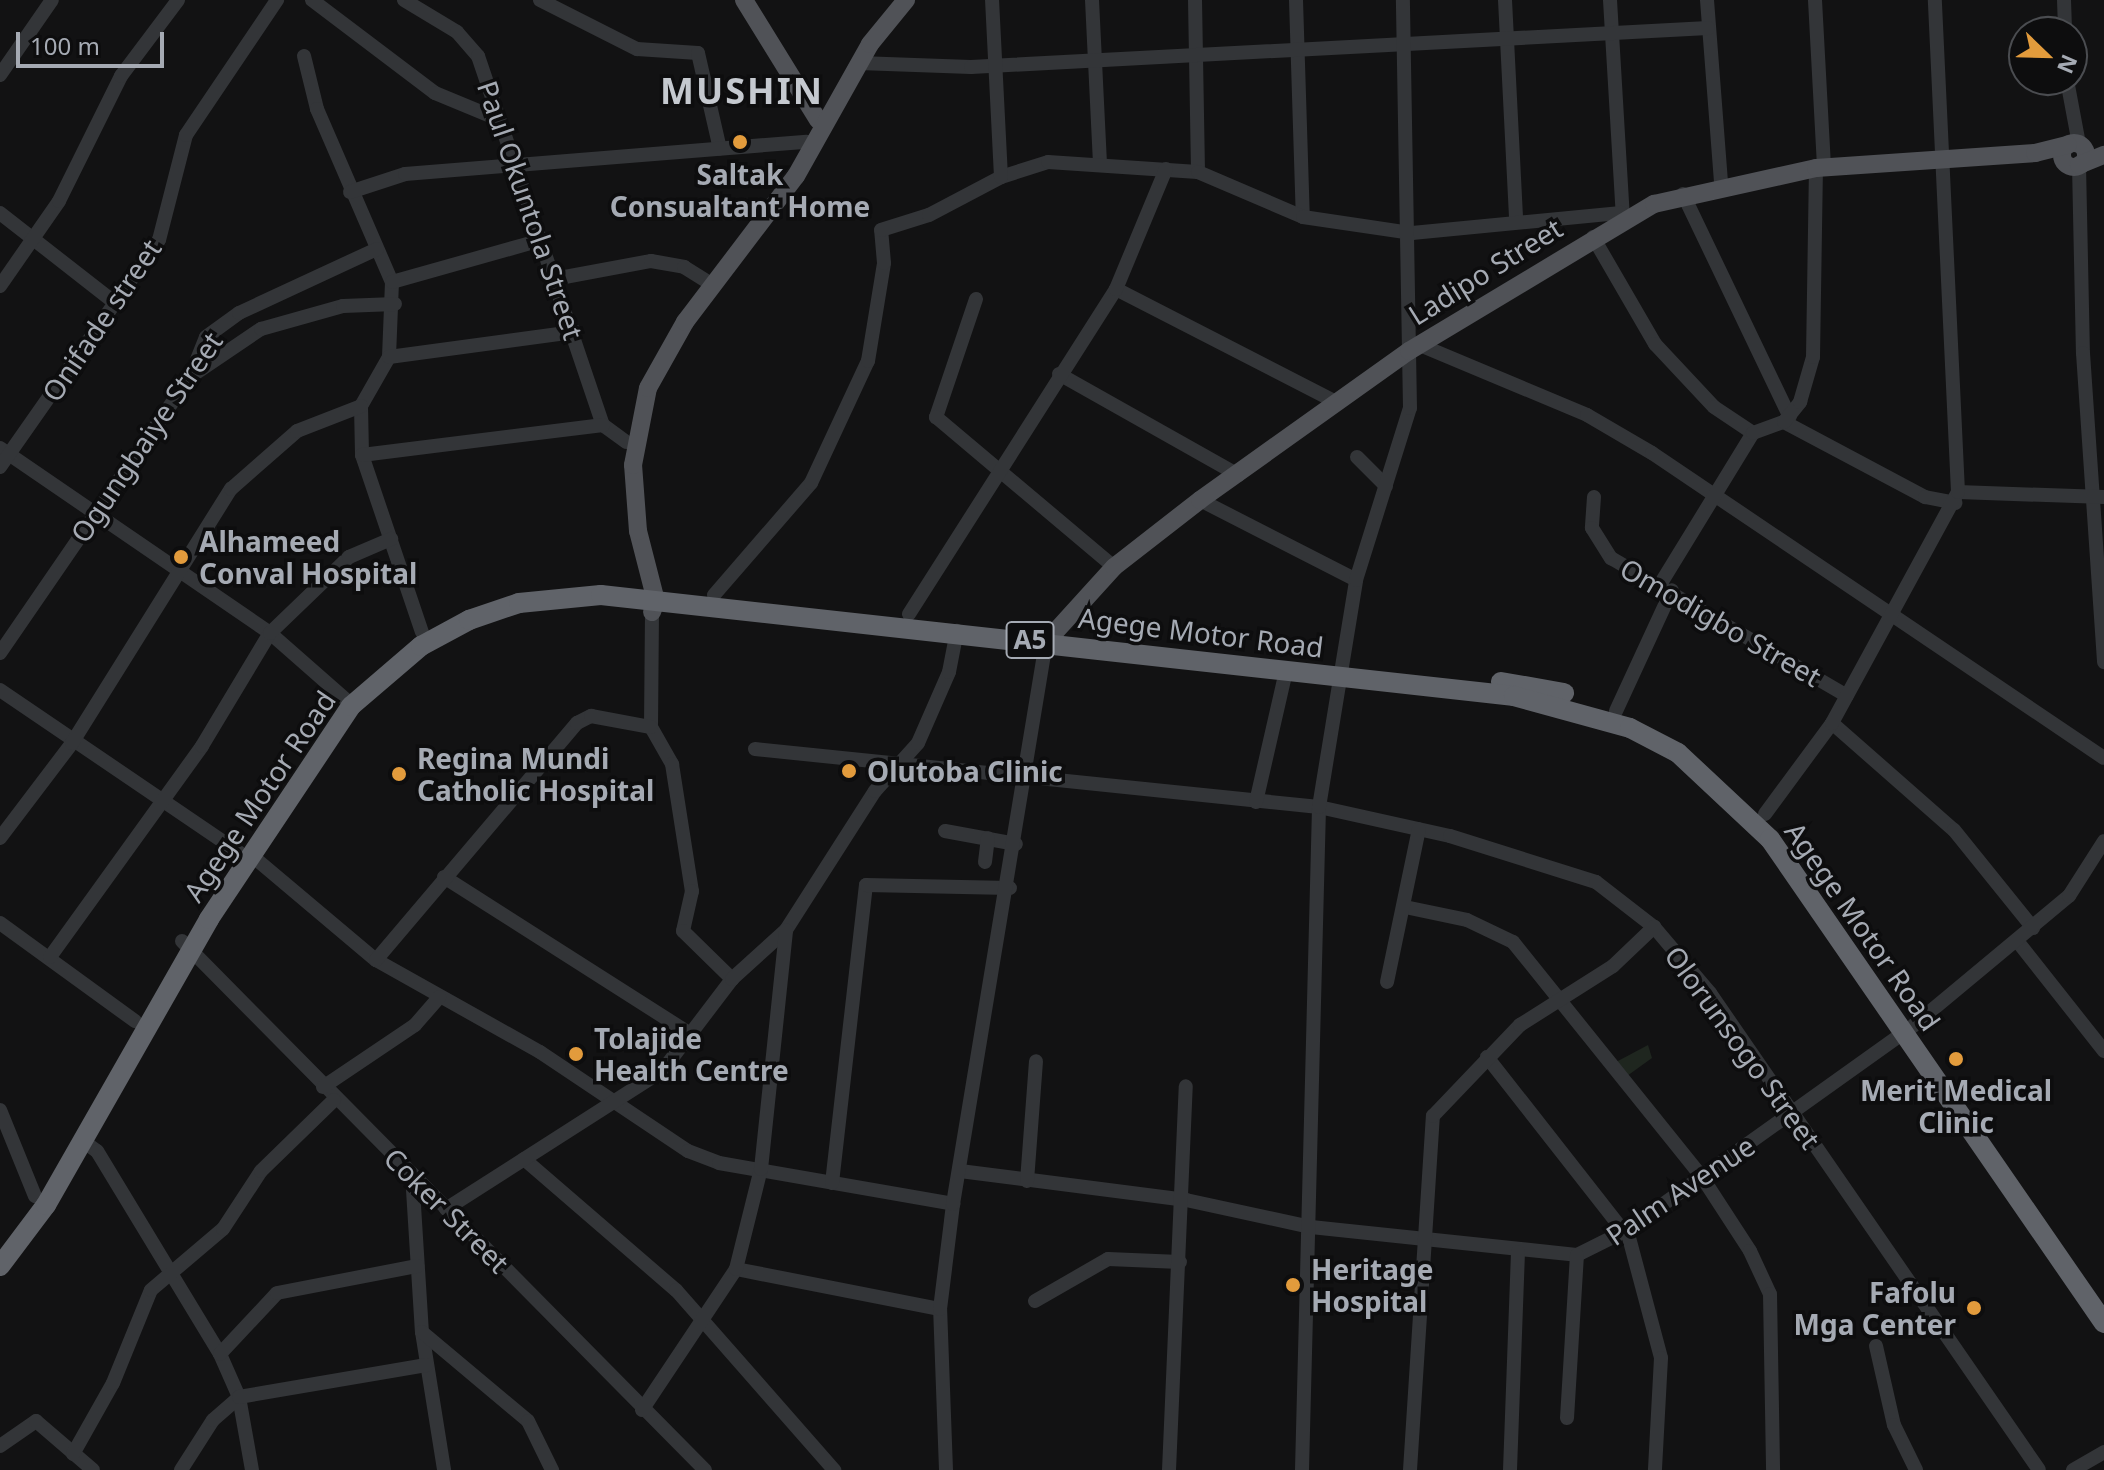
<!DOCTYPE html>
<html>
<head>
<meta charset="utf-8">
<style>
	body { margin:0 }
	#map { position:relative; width:2104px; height:1470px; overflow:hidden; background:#121213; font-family:"Noto Sans",sans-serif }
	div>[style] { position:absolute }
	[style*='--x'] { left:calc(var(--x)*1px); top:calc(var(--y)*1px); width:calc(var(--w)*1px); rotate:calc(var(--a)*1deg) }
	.green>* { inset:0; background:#1f261f }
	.minor>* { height:14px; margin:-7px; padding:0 7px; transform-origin:7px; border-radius:7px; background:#333538 }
	.major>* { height:18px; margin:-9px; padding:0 9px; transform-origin:9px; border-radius:9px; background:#505257 }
	.major>.ring { margin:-9px; padding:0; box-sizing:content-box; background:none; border:18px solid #505257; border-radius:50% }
	.highway>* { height:20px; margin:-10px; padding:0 10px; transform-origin:10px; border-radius:10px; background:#606369 }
	.dots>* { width:22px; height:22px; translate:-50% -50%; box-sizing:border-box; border:4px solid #0d0d0e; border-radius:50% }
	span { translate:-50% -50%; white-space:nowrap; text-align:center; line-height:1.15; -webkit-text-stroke:7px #0d0d0e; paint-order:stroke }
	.shield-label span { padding:2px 6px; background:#0d0d0e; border:2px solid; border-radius:6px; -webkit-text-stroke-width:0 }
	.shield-label { font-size:26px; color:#a5aab3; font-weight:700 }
	.poi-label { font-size:28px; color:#a5aab3; font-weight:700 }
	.left { translate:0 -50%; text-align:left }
	.right { translate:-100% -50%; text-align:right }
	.street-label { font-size:28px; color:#a5aab3 }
	.district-label { font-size:36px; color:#c5c9cf; font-weight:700; letter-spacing:2px }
	.north { position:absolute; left:2008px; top:16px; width:80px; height:80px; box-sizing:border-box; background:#0d0d0e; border:2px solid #4a4c50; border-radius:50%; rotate:113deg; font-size:22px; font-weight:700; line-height:32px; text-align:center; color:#a5aab3 }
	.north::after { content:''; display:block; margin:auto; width:28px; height:36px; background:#e29b3c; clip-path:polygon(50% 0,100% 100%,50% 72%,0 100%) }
	.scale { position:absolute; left:16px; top:32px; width:148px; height:36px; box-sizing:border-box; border:4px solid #a5aab3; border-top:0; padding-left:10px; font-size:24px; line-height:28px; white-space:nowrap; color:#a5aab3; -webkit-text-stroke:6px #0d0d0e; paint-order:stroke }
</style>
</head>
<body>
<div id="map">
	<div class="green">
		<div style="clip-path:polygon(1648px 1045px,1652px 1058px,1627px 1076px,1616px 1062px)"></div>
	</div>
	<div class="minor">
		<div style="--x:312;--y:0;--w:154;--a:37.1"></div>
		<div style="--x:435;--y:93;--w:68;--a:22.4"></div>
		<div style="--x:404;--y:0;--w:62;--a:31.1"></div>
		<div style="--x:457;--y:32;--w:32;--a:49"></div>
		<div style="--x:478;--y:56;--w:390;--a:71.3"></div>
		<div style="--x:603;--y:425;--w:29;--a:36"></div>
		<div style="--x:540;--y:0;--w:109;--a:26.8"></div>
		<div style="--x:637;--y:49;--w:61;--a:3.8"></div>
		<div style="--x:698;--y:53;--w:98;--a:77.1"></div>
		<div style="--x:1092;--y:0;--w:161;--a:87.2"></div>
		<div style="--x:1195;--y:0;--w:172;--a:89"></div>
		<div style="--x:1296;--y:0;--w:217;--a:88.2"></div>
		<div style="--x:1505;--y:0;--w:219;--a:87.1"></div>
		<div style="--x:1610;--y:0;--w:220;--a:86.6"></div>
		<div style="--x:1707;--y:0;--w:185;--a:85.6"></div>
		<div style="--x:1815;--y:0;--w:167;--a:86.9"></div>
		<div style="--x:2064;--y:0;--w:32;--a:88"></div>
		<div style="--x:304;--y:56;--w:55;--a:76.2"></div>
		<div style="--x:317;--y:109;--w:189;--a:66.6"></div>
		<div style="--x:392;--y:282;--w:75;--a:92.3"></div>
		<div style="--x:389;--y:357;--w:56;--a:119.7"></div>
		<div style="--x:361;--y:406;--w:49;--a:88.8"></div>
		<div style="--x:362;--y:455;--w:187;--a:71.3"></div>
		<div style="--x:859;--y:63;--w:112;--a:2"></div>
		<div style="--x:971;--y:67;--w:738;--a:-3.03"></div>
		<div style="--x:0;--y:75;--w:91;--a:-55.3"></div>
		<div style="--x:2067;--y:80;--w:65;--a:79.4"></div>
		<div style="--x:2079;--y:165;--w:188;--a:88.8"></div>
		<div style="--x:2083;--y:353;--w:310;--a:86.1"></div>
		<div style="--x:1001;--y:177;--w:49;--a:-17.7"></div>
		<div style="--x:1048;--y:162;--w:150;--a:3.8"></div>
		<div style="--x:1198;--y:172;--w:114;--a:23.2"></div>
		<div style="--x:1303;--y:217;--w:110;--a:8.4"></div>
		<div style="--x:1412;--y:233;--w:210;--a:-5.5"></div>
		<div style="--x:350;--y:192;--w:58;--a:-18.1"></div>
		<div style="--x:405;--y:174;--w:403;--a:-4.6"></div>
		<div style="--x:1683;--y:194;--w:247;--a:64.4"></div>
		<div style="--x:0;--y:213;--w:146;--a:38"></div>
		<div style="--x:1593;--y:237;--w:124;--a:59.9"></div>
		<div style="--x:1655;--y:344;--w:86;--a:46.9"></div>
		<div style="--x:1714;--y:407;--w:47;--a:33.7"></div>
		<div style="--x:554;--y:279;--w:99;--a:-10.5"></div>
		<div style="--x:651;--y:261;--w:34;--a:10"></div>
		<div style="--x:684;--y:267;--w:25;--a:32"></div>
		<div style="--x:392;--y:282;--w:152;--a:-15.7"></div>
		<div style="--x:0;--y:286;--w:103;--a:-55.2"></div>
		<div style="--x:59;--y:201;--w:140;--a:-63.6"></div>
		<div style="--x:121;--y:76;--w:95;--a:-53.1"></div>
		<div style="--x:1116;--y:289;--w:250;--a:27.2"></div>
		<div style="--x:976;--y:299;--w:125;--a:108.7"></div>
		<div style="--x:936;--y:417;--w:233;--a:40.1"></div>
		<div style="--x:1420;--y:345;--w:181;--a:22.7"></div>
		<div style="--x:1587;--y:415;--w:75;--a:30.3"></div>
		<div style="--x:1652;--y:453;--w:545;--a:34.01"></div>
		<div style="--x:389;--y:357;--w:188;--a:-7.7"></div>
		<div style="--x:1059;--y:374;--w:206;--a:29.4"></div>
		<div style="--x:190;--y:377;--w:86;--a:-34.1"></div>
		<div style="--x:261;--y:329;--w:85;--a:-15.7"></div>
		<div style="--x:343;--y:306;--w:52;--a:-2.2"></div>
		<div style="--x:1784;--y:422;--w:160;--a:28"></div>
		<div style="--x:1925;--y:497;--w:31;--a:11"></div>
		<div style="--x:0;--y:448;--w:327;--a:34.4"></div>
		<div style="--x:270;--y:633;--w:100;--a:41.3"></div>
		<div style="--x:362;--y:455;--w:243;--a:-7.1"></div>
		<div style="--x:1357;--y:457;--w:41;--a:45"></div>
		<div style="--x:0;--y:467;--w:277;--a:-55"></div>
		<div style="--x:159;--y:240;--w:108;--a:-75.6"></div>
		<div style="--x:186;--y:135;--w:163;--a:-56"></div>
		<div style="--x:1958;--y:492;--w:146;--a:2"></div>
		<div style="--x:1594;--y:497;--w:31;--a:94"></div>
		<div style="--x:1592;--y:528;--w:36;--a:58"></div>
		<div style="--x:1611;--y:558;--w:273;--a:30.3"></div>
		<div style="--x:1200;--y:500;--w:175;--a:27.1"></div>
		<div style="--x:1661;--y:583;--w:176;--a:-58.5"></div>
		<div style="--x:1753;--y:433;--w:33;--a:-20"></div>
		<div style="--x:1784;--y:422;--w:26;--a:-51"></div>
		<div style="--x:1800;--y:402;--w:47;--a:-73.9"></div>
		<div style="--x:1813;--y:357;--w:189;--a:-89.1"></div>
		<div style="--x:714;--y:595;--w:148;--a:-49.1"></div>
		<div style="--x:811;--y:483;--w:135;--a:-65"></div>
		<div style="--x:868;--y:361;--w:99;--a:-80.7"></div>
		<div style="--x:884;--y:263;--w:33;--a:-95"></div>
		<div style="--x:881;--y:230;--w:50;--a:-17.4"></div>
		<div style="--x:929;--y:215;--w:81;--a:-27.8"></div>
		<div style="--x:1001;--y:177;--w:177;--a:-92.9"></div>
		<div style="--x:652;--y:612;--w:115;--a:90.5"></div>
		<div style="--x:651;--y:727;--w:43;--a:60.4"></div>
		<div style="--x:672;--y:764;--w:129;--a:81.1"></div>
		<div style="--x:692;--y:891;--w:41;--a:102.7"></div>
		<div style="--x:683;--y:931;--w:69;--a:44.4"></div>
		<div style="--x:909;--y:614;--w:385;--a:-57.5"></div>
		<div style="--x:1116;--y:289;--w:130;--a:-67.4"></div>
		<div style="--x:0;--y:653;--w:335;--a:-55.5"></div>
		<div style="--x:190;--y:377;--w:43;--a:-68.2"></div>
		<div style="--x:206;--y:337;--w:41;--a:-36"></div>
		<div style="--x:239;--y:313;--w:152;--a:-24.9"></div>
		<div style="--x:0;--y:690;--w:290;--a:34.2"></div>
		<div style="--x:1616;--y:711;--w:133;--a:-65.2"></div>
		<div style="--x:1832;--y:723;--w:162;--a:41.3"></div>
		<div style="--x:1954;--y:830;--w:126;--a:51.1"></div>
		<div style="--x:755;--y:749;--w:567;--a:5.87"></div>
		<div style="--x:1319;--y:807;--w:134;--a:12.5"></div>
		<div style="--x:1450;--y:836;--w:153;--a:17.5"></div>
		<div style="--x:1596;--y:882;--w:73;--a:37.8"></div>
		<div style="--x:1654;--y:927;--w:87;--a:49.7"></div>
		<div style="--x:1710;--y:993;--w:579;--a:55.4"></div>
		<div style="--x:1256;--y:802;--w:134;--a:-77.1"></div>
		<div style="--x:1765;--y:814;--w:113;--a:-53.6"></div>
		<div style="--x:1832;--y:723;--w:263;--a:-61.4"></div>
		<div style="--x:1958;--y:492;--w:493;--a:-92.7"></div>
		<div style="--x:945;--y:831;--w:72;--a:10.4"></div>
		<div style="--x:0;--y:838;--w:119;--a:-52.8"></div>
		<div style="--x:72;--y:743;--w:300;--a:-58"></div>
		<div style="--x:231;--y:489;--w:88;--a:-41.3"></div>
		<div style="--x:297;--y:431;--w:69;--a:-21.3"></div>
		<div style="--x:250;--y:854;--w:165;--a:40.1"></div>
		<div style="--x:376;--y:960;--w:188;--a:29.3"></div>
		<div style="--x:540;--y:1052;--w:178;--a:33.8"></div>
		<div style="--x:688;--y:1151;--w:33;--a:21"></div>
		<div style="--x:719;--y:1163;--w:238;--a:9.9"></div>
		<div style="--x:985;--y:862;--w:24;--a:-83"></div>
		<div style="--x:444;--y:877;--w:292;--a:32.5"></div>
		<div style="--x:1405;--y:907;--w:63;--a:11.8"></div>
		<div style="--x:1467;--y:920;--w:51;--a:25.6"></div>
		<div style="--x:1513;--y:942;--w:302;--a:51.2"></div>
		<div style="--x:1702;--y:1177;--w:88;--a:57"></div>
		<div style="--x:1750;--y:1251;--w:47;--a:65.1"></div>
		<div style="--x:1770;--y:1294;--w:176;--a:89"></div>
		<div style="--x:0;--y:923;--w:167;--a:36"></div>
		<div style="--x:182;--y:941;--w:744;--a:45.33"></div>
		<div style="--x:2018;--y:942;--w:139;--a:51.7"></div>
		<div style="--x:50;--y:957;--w:260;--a:-54.2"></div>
		<div style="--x:202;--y:746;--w:132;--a:-59"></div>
		<div style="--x:270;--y:633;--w:110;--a:-43.9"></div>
		<div style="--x:349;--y:557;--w:46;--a:-23.2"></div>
		<div style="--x:376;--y:960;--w:311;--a:-49.7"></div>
		<div style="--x:577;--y:723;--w:16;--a:-27"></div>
		<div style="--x:591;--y:716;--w:61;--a:10.4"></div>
		<div style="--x:1387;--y:982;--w:156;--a:-78.2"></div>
		<div style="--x:1487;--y:1057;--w:222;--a:51.9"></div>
		<div style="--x:323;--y:1087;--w:111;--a:-34"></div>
		<div style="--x:415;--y:1025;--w:37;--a:-49"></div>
		<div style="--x:0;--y:1110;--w:93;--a:67.9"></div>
		<div style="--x:83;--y:1141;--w:17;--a:36"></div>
		<div style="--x:97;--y:1151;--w:237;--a:58.8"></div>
		<div style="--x:220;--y:1354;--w:47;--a:66.2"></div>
		<div style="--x:239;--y:1397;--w:74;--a:79.9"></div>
		<div style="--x:524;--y:1159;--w:201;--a:40.8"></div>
		<div style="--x:676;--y:1290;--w:240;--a:48.7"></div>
		<div style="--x:960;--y:1171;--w:228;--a:7.3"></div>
		<div style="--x:1186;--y:1200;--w:128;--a:12.2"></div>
		<div style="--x:1311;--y:1227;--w:267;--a:6"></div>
		<div style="--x:1577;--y:1255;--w:56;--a:-26.6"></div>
		<div style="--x:1627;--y:1230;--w:353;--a:-35.5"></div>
		<div style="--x:1914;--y:1025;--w:202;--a:-39.8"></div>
		<div style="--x:2069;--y:896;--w:65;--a:-57.5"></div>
		<div style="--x:412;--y:1174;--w:158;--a:86.4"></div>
		<div style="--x:422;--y:1332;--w:140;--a:80.9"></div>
		<div style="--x:1027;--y:1181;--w:120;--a:-85.7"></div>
		<div style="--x:832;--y:1183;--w:300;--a:-83.5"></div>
		<div style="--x:866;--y:885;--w:144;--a:1.2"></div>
		<div style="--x:446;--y:1209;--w:258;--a:-32.6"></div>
		<div style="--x:663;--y:1070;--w:114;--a:-52.8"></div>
		<div style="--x:732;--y:979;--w:73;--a:-42.2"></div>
		<div style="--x:786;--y:930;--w:165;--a:-57.4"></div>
		<div style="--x:875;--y:791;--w:64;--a:-48.1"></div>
		<div style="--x:918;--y:743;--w:77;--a:-66.4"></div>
		<div style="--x:949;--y:672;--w:42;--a:-79"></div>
		<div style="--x:1627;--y:1230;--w:132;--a:75.1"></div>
		<div style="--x:1661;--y:1358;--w:112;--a:93.1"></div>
		<div style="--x:736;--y:1269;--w:208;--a:11.1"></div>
		<div style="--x:1035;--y:1301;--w:84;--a:-29.9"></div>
		<div style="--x:1108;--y:1259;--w:72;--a:2.4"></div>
		<div style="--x:422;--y:1332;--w:138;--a:40"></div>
		<div style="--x:528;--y:1421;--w:55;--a:63.9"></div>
		<div style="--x:1876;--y:1346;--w:81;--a:77.2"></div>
		<div style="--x:1894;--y:1425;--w:50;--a:63.9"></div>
		<div style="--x:220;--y:1354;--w:83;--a:-46.9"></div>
		<div style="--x:277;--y:1293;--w:143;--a:-10.9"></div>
		<div style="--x:642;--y:1410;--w:169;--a:-56.3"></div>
		<div style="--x:736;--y:1269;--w:103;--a:-76"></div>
		<div style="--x:761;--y:1169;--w:240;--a:-84"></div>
		<div style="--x:1567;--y:1418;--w:163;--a:-86.5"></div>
		<div style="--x:0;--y:1446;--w:44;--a:-34.8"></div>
		<div style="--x:36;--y:1421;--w:75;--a:40.7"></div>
		<div style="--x:73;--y:1454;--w:81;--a:-60.6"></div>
		<div style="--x:113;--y:1383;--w:100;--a:-67.8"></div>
		<div style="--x:151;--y:1290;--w:94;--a:-40.3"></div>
		<div style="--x:223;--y:1229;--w:69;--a:-56.8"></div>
		<div style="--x:261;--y:1171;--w:102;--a:-44.2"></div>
		<div style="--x:181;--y:1470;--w:59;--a:-57.4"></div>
		<div style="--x:213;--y:1420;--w:35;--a:-41"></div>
		<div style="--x:239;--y:1397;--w:190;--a:-9.7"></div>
		<div style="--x:946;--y:1470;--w:161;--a:-92.1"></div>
		<div style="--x:940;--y:1309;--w:106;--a:-82.9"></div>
		<div style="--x:953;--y:1204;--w:570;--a:-80.6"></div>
		<div style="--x:1169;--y:1470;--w:384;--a:-87.5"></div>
		<div style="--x:1302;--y:1470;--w:663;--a:-88.53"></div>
		<div style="--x:1319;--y:807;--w:230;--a:-80.7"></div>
		<div style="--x:1356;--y:580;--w:180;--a:-72.6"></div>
		<div style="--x:1410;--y:408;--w:408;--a:-91"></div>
		<div style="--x:1410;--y:1470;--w:355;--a:-86.3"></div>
		<div style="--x:1433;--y:1116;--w:126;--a:-46.3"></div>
		<div style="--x:1520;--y:1025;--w:110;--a:-32.4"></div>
		<div style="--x:1613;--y:966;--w:57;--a:-43.6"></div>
		<div style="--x:1510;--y:1470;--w:218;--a:-87.9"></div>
		<div style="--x:2073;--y:1470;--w:36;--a:-30"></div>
	</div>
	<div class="major">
		<div style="--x:744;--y:0;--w:141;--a:58.3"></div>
		<div class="ring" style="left:2062px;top:143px;width:6px;height:6px"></div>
		<div style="--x:2079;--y:165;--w:27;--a:-22"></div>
		<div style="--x:652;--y:612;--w:12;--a:-70"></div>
		<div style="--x:656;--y:601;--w:72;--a:-104.4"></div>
		<div style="--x:638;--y:531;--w:66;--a:-94.3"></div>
		<div style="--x:633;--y:465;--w:78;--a:-79"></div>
		<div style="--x:648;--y:388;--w:76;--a:-60.7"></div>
		<div style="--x:685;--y:322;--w:183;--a:-52.8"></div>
		<div style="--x:796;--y:176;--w:151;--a:-60.7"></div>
		<div style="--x:870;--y:44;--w:57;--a:-50.7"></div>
		<div style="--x:1046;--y:642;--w:101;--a:-47.8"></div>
		<div style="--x:1114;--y:567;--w:109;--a:-37.9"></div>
		<div style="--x:1200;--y:500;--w:257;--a:-35.5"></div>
		<div style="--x:1409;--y:351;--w:286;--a:-31"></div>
		<div style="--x:1654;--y:204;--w:166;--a:-12.5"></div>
		<div style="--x:1816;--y:168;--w:220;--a:-3.9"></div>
		<div style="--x:2035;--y:153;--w:34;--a:-14"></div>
	</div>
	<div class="highway">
		<div style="--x:1501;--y:682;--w:64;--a:9.9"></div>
		<div style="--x:0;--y:1266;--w:76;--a:-53"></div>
		<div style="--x:46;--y:1205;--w:329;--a:-60.3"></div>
		<div style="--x:209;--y:919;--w:256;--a:-56.3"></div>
		<div style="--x:351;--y:706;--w:92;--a:-40.6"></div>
		<div style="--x:421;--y:646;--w:55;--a:-28.4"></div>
		<div style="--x:469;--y:620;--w:53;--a:-18.8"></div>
		<div style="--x:519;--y:603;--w:82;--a:-5.6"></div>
		<div style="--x:601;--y:595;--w:919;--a:6.31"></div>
		<div style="--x:1514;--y:696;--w:120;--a:15.4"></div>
		<div style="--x:1630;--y:728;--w:54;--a:27.5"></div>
		<div style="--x:1678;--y:753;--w:126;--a:43.1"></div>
		<div style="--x:1770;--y:839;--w:588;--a:55.39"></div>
	</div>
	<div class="dots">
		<div style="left:740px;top:142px;background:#e29b3c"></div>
		<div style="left:181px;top:557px;background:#e29b3c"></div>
		<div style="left:849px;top:771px;background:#e29b3c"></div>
		<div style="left:399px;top:774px;background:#e29b3c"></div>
		<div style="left:576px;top:1054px;background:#e29b3c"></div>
		<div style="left:1956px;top:1059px;background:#e29b3c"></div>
		<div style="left:1293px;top:1285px;background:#e29b3c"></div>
		<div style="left:1974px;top:1308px;background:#e29b3c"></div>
	</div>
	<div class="shield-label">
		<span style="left:1030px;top:640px">A5</span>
	</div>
	<div class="poi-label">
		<span style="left:740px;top:190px">Saltak<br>Consualtant Home</span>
		<span class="left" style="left:199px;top:557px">Alhameed<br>Conval Hospital</span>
		<span class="left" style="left:417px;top:774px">Regina Mundi<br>Catholic Hospital</span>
		<span class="left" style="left:867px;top:771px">Olutoba Clinic</span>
		<span class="left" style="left:594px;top:1054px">Tolajide<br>Health Centre</span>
		<span style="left:1956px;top:1106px">Merit Medical<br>Clinic</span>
		<span class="left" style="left:1311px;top:1285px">Heritage<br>Hospital</span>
		<span class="right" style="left:1956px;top:1308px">Fafolu<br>Mga Center</span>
	</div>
	<div class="street-label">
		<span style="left:531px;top:210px;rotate:71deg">Paul Okuntola Street</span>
		<span style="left:1485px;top:271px;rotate:-32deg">Ladipo Street</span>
		<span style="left:101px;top:320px;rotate:-56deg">Onifade street</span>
		<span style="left:146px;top:437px;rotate:-56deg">Ogungbaiye Street</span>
		<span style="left:1721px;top:622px;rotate:30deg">Omodigbo Street</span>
		<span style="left:1201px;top:632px;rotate:7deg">Agege Motor Road</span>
		<span style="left:259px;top:796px;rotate:-56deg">Agege Motor Road</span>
		<span style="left:1863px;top:926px;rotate:55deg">Agege Motor Road</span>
		<span style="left:1743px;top:1047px;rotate:54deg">Olorunsogo Street</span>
		<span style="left:1680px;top:1190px;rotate:-34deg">Palm Avenue</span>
		<span style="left:447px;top:1210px;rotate:45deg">Coker Street</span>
	</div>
	<div class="district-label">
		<span style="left:742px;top:91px">MUSHIN</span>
	</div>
	<div class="north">N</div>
	<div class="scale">100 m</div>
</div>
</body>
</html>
